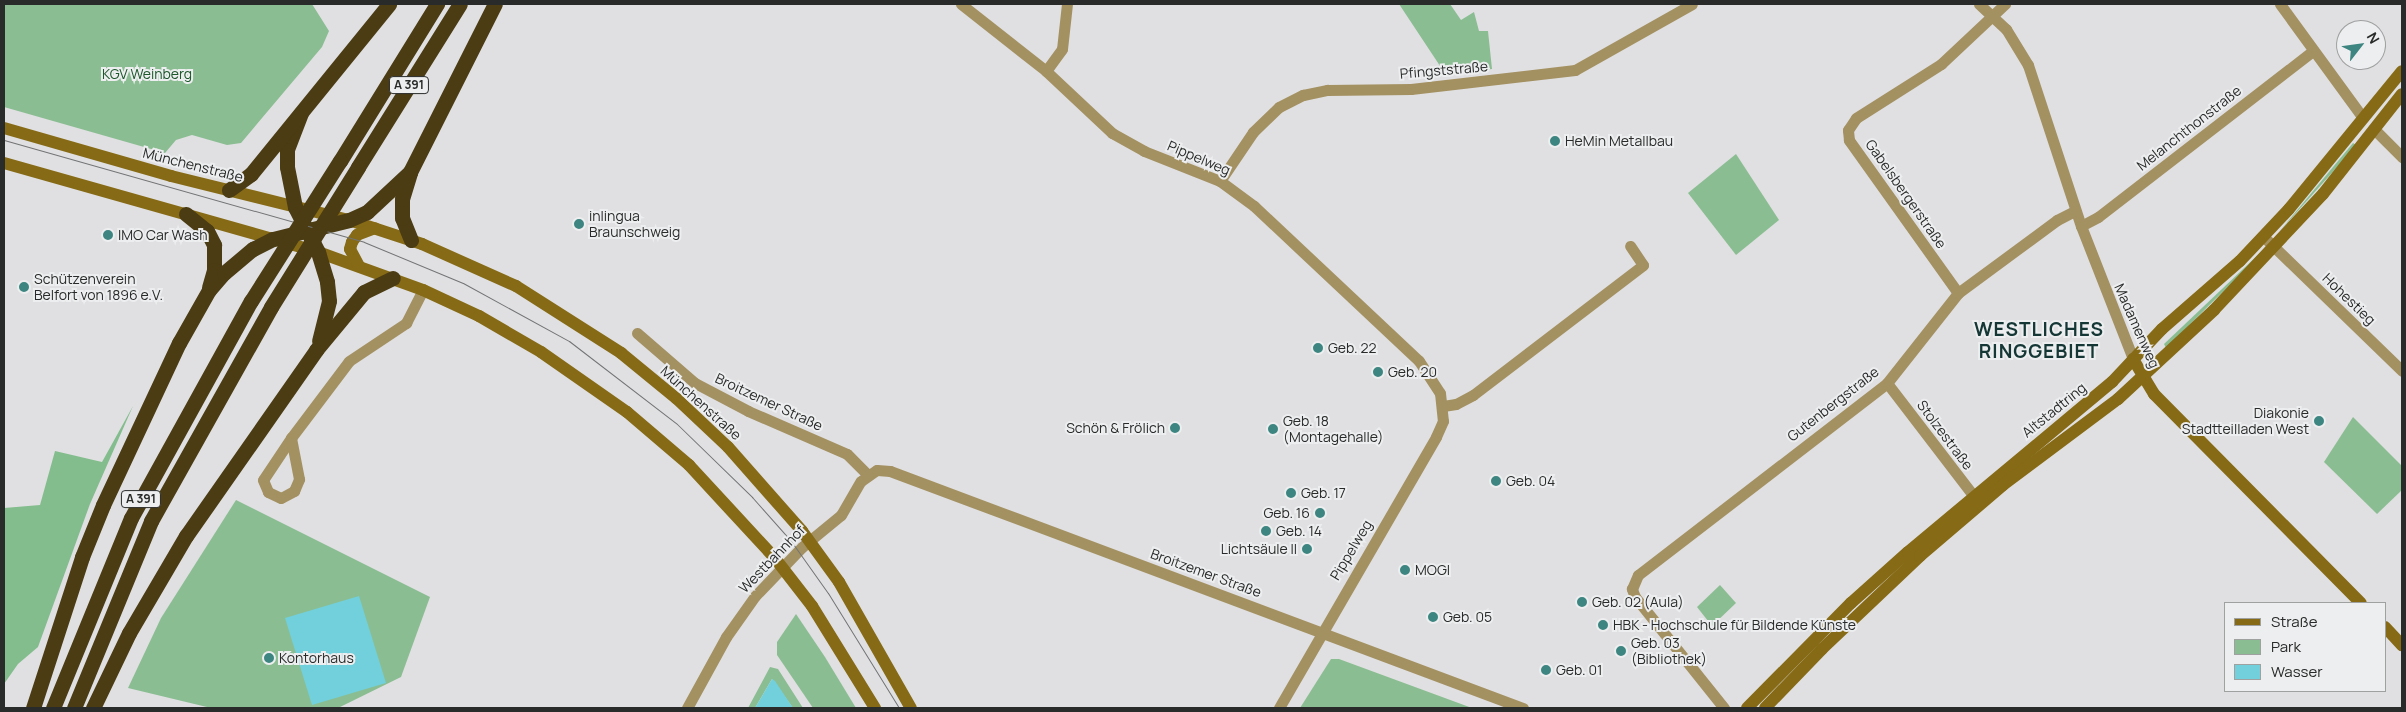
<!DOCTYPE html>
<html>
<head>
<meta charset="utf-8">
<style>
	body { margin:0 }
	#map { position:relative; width:2406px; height:712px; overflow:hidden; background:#e0e0e2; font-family:Manrope,sans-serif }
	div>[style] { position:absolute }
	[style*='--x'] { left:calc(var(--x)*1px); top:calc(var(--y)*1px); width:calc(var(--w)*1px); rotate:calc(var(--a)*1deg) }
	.green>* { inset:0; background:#8bbd92 }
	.forest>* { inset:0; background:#84bd8d }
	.water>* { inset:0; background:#71d0db }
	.street>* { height:11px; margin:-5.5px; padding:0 5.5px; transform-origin:5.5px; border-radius:5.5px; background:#a49162 }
	.secondary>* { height:12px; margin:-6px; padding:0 6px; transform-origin:6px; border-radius:6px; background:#866a15 }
	.highway>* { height:15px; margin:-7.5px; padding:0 7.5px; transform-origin:7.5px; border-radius:7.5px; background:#4b3c14 }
	.tram>* { height:1px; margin:-0.5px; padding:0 0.5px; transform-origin:0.5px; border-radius:0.5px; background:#727374 }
	.secondary-bridge>* { height:12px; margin:-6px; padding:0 6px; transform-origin:6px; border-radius:6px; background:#866a15 }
	.highway-bridge>* { height:15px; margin:-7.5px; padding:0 7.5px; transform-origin:7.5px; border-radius:7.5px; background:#4b3c14 }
	.dots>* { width:14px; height:14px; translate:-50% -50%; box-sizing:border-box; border:2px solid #edeeef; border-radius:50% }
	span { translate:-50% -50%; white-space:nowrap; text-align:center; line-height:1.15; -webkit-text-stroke:4px #edeeef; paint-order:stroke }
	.shield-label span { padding:1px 4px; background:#edeeef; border:1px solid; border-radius:4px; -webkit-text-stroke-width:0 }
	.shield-label { font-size:12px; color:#292a2a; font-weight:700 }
	.street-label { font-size:14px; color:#292a2a }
	.park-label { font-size:14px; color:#1b582a }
	.poi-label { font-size:14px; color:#292a2a }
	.left { translate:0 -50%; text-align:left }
	.right { translate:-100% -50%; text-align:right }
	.district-label { font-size:19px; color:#153735; font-weight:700; letter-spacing:1px }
	.frame { position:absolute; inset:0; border:5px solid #292a2a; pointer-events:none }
	.legend { position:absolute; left:2224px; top:602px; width:162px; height:90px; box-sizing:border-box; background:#edeeef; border:1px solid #9fa0a0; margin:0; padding:6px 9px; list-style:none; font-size:15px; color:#292a2a }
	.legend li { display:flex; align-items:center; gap:10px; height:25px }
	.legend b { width:25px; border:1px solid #9fa0a0 }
	.north { position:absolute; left:2336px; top:20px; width:50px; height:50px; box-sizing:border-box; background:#edeeef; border:1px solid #9fa0a0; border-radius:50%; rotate:60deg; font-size:14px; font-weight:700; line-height:20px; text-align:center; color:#292a2a }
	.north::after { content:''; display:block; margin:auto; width:18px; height:22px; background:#3d8580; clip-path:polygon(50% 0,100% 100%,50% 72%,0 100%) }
</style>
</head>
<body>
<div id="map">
	<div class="green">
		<div style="clip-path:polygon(4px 4px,312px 4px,329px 31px,322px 47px,241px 143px,227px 145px,192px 135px,176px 140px,165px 153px,4px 107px)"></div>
		<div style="clip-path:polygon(1399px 4px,1450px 4px,1461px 20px,1474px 12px,1479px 31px,1488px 31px,1492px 69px,1446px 75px)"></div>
		<div style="clip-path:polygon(2353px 143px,2356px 145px,2330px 175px,2279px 232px)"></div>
		<div style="clip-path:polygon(1736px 154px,1779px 220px,1736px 255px,1688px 193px)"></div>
		<div style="clip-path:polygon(2261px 252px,2261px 254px,2166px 348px,2164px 344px)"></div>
		<div style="clip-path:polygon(2353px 417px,2402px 466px,2402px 490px,2377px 514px,2324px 462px)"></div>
		<div style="clip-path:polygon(236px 500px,430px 597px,401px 677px,338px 708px,211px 708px,128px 688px,161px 618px)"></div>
		<div style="clip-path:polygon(1720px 585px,1736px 603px,1712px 626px,1697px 607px)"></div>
		<div style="clip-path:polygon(796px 614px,825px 657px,856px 708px,813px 708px,777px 655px,777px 642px)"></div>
		<div style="clip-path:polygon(1331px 659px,1339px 659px,1472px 708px,1300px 708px)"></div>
		<div style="clip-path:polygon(770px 667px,778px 669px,803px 708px,793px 708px,772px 679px,755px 708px,748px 708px)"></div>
	</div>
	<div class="forest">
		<div style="clip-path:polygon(133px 406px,90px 504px,38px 647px,18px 664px,4px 684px,4px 508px,40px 505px,55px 451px,102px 462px)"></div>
	</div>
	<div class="water">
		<div style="clip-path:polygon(359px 596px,386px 683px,312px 705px,285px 618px)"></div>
		<div style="clip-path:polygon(772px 679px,775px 681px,793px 708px,755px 708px)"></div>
	</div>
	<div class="street">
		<div style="--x:961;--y:4;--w:108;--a:38.2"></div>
		<div style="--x:1046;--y:71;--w:91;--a:43.2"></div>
		<div style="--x:1112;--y:133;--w:37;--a:29"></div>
		<div style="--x:1144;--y:151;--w:82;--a:21.5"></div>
		<div style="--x:1220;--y:181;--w:42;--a:36.3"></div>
		<div style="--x:1254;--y:206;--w:226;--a:43.2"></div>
		<div style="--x:1419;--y:361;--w:38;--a:57"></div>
		<div style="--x:1440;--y:393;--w:28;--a:84"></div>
		<div style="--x:1443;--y:421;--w:17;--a:114"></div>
		<div style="--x:1436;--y:437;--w:313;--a:120.1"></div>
		<div style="--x:1979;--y:4;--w:37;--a:43"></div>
		<div style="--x:2006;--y:29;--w:42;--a:58.6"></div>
		<div style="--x:2028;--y:65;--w:169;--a:71.8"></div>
		<div style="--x:2081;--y:226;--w:143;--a:68.6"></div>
		<div style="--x:2280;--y:4;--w:141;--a:53.9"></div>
		<div style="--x:1046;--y:71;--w:27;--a:-54"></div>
		<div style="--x:1062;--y:49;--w:45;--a:-83.7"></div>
		<div style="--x:2374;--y:129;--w:40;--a:45"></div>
		<div style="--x:1220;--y:181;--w:59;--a:-56"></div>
		<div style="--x:1253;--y:132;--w:36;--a:-44"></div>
		<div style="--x:1279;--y:107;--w:27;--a:-27"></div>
		<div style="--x:1303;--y:95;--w:25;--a:-12"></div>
		<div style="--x:1327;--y:90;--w:84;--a:-0.7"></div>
		<div style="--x:1411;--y:89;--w:165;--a:-6.6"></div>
		<div style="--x:1575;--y:70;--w:134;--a:-29.4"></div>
		<div style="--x:2081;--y:226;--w:19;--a:-28"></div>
		<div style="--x:2098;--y:217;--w:272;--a:-37.7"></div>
		<div style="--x:2267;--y:240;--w:188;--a:44.1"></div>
		<div style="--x:1958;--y:293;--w:188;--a:-125.5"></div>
		<div style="--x:1849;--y:140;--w:10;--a:-96"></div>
		<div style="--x:1848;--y:130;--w:14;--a:-56"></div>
		<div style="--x:1856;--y:118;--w:101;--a:-32.4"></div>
		<div style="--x:1941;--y:64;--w:88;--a:-43.2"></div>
		<div style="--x:637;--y:333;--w:77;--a:40.8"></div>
		<div style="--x:695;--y:383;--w:60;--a:27.8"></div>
		<div style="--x:748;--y:411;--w:108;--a:23.5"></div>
		<div style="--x:847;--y:454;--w:28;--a:45"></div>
		<div style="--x:1887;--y:383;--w:151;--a:52.5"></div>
		<div style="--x:1443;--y:406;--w:13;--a:-9"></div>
		<div style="--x:1456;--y:404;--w:19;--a:-28"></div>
		<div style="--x:1473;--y:395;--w:214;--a:-37.4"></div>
		<div style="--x:1643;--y:265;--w:23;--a:-124"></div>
		<div style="--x:291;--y:438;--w:50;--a:123.7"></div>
		<div style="--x:263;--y:480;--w:13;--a:67"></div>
		<div style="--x:268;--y:492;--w:14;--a:25"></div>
		<div style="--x:281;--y:498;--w:15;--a:-28"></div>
		<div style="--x:294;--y:491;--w:13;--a:-67"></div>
		<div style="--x:299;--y:479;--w:42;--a:-101"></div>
		<div style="--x:291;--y:438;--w:96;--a:-53"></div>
		<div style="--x:349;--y:361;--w:69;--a:-33.7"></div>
		<div style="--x:406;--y:323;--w:37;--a:-63"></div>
		<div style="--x:687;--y:708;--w:81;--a:-61.2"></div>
		<div style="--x:726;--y:637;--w:50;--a:-54.7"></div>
		<div style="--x:755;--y:596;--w:68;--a:-46.2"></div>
		<div style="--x:802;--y:547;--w:50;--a:-39.4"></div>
		<div style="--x:841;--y:515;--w:39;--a:-60"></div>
		<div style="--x:861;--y:481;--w:19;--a:-35"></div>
		<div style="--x:877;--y:470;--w:13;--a:4"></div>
		<div style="--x:890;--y:471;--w:676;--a:20.53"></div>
		<div style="--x:1724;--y:708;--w:142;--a:-128.7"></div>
		<div style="--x:1635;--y:597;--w:9;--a:-111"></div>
		<div style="--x:1632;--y:589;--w:15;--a:-67"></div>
		<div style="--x:1638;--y:575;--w:314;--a:-37.6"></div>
		<div style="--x:1887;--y:383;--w:115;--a:-51.7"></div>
		<div style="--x:1958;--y:293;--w:123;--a:-36.4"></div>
		<div style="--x:2057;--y:220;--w:20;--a:-27"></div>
	</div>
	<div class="secondary">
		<div style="--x:4;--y:128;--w:174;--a:16"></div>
		<div style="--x:171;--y:176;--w:183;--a:13.9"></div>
		<div style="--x:349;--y:220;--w:77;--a:18.2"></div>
		<div style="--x:422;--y:244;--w:103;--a:24.1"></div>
		<div style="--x:516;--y:286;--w:125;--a:32.5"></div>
		<div style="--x:621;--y:353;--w:72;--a:39.4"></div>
		<div style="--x:677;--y:399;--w:70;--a:43.3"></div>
		<div style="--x:728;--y:447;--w:112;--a:48.6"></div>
		<div style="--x:4;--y:163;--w:326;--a:15.8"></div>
		<div style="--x:318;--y:252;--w:112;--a:19.9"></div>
		<div style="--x:423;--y:290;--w:62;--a:24.9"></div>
		<div style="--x:479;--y:316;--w:72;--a:30.1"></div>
		<div style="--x:541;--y:352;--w:105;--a:34.9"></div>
		<div style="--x:627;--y:412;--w:82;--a:40.5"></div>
		<div style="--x:689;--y:465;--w:125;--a:47.3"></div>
		<div style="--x:359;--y:266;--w:19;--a:-118"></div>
		<div style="--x:350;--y:249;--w:7;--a:-74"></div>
		<div style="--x:352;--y:242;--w:9;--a:-54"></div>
		<div style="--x:357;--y:235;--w:19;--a:-21"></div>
		<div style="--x:2133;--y:359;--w:41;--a:59"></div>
		<div style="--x:2154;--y:394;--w:294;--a:45.3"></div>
		<div style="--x:839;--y:582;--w:145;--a:60.3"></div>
		<div style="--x:812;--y:606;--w:120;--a:58.3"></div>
		<div style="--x:2385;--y:627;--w:25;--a:47"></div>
		<div style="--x:1747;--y:708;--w:148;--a:-45.3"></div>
		<div style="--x:1851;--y:603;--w:76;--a:-41.8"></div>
		<div style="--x:1908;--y:552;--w:266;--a:-39.8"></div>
		<div style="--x:2112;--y:382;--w:73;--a:-46.7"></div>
		<div style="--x:2162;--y:329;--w:103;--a:-41.1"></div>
		<div style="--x:2240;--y:261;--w:71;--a:-46.7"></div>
		<div style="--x:2289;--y:209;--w:178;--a:-50.7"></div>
		<div style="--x:1765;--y:708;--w:82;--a:-46"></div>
		<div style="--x:1822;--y:649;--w:135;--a:-43.5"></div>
		<div style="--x:1920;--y:556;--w:109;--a:-40.5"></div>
		<div style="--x:2003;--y:485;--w:144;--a:-36.8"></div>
		<div style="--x:2118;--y:399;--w:131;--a:-42.8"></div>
		<div style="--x:2214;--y:310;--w:159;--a:-46.8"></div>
		<div style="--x:2323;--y:194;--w:127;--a:-51.7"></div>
	</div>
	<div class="highway">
		<div style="--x:301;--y:113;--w:40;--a:111"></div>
		<div style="--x:287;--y:150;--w:17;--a:90"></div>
		<div style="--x:287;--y:167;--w:41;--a:78.7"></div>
		<div style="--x:295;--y:207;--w:51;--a:62.9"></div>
		<div style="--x:318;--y:252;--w:31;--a:73"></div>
		<div style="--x:327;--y:282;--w:19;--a:84"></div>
		<div style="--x:329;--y:301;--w:41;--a:104"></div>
		<div style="--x:340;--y:161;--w:185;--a:-58.3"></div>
		<div style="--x:358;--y:167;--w:192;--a:-58"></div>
		<div style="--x:229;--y:190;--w:27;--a:-36"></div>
		<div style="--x:251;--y:174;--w:219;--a:-50.9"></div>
		<div style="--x:186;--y:214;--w:27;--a:39"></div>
		<div style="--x:207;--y:231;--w:16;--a:63"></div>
		<div style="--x:214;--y:245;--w:25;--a:90"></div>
		<div style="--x:214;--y:270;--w:18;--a:106"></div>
		<div style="--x:411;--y:240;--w:24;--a:-112"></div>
		<div style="--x:402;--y:218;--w:19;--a:-90"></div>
		<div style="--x:402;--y:199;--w:28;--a:-73"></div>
		<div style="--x:410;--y:172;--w:188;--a:-63.2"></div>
		<div style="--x:33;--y:708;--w:159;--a:-72"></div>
		<div style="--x:82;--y:557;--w:56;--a:-68"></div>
		<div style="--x:103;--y:505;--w:179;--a:-64.9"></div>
		<div style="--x:179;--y:343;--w:61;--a:-60.5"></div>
		<div style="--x:209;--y:290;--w:23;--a:-49"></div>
		<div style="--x:224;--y:273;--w:38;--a:-40"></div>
		<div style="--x:253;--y:249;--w:22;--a:-27"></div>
		<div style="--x:273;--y:239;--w:78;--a:-14"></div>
		<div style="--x:349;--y:220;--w:20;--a:-24"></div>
		<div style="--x:367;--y:212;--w:59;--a:-42.9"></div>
		<div style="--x:53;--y:708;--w:205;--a:-67.7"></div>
		<div style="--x:131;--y:518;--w:248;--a:-61.1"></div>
		<div style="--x:74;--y:708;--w:202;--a:-67.6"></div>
		<div style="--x:151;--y:521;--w:245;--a:-60.7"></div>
		<div style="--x:93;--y:708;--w:83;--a:-64.4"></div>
		<div style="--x:129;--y:633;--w:113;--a:-59.6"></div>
		<div style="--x:186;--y:536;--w:227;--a:-55"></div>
		<div style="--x:316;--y:350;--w:75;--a:-50.4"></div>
		<div style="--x:364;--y:292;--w:32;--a:-26"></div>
	</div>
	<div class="tram">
		<div style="--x:4;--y:140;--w:374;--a:15.8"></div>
		<div style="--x:364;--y:242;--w:107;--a:22.5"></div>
		<div style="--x:463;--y:283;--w:121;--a:28.7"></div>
		<div style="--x:569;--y:341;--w:136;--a:37.5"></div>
		<div style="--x:677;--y:424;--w:105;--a:44.2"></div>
		<div style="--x:752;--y:497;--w:59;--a:48.4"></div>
		<div style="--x:791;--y:541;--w:64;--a:54.6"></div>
		<div style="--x:828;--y:593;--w:135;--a:58.3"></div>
	</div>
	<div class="secondary-bridge">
		<div style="--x:802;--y:531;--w:63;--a:54"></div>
		<div style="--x:774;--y:557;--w:62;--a:52.2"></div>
	</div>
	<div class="highway-bridge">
		<div style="--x:251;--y:301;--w:166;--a:-57.6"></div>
		<div style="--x:271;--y:307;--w:165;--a:-58.1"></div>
	</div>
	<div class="dots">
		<div style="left:1555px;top:141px;background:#3d8580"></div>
		<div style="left:579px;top:224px;background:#3d8580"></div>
		<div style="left:108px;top:235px;background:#3d8580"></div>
		<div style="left:24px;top:287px;background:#3d8580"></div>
		<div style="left:1318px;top:348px;background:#3d8580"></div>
		<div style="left:1378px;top:372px;background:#3d8580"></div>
		<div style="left:2319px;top:421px;background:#3d8580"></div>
		<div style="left:1175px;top:428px;background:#3d8580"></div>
		<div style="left:1273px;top:429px;background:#3d8580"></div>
		<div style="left:1496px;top:481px;background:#3d8580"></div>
		<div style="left:1291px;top:493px;background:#3d8580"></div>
		<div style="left:1320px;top:513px;background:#3d8580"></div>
		<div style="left:1266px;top:531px;background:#3d8580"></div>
		<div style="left:1307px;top:549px;background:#3d8580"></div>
		<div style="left:1405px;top:570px;background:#3d8580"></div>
		<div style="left:1582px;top:602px;background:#3d8580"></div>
		<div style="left:1433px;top:617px;background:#3d8580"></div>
		<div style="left:1603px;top:625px;background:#3d8580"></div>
		<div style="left:1621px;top:651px;background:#3d8580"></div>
		<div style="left:269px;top:658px;background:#3d8580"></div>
		<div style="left:1546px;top:670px;background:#3d8580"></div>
	</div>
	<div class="shield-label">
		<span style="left:409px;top:85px">A 391</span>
		<span style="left:141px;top:499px">A 391</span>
	</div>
	<div class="street-label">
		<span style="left:1444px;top:70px;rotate:-5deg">Pfingststraße</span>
		<span style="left:2189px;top:128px;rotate:-38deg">Melanchthonstraße</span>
		<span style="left:1199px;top:158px;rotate:23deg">Pippelweg</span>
		<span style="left:193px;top:165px;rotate:14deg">Münchenstraße</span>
		<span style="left:1906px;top:194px;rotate:55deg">Gabelsbergerstraße</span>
		<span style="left:2349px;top:299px;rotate:44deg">Hohestieg</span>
		<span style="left:2137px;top:326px;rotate:66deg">Madamenweg</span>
		<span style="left:769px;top:402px;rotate:25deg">Broitzemer Straße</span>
		<span style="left:701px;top:403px;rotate:42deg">Münchenstraße</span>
		<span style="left:1833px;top:404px;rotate:-38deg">Gutenbergstraße</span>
		<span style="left:2054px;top:410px;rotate:-39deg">Altstadtring</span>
		<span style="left:1945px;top:435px;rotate:53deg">Stolzestraße</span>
		<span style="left:1351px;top:550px;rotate:-59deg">Pippelweg</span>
		<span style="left:772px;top:559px;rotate:-46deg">Westbahnhof</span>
		<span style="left:1206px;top:573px;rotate:20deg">Broitzemer Straße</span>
	</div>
	<div class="park-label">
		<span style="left:147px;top:74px">KGV Weinberg</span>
	</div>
	<div class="poi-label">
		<span class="left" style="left:1565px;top:141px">HeMin Metallbau</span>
		<span class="left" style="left:589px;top:224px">inlingua<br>Braunschweig</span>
		<span class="left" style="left:118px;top:235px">IMO Car Wash</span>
		<span class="left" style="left:34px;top:287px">Schützenverein<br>Belfort von 1896 e.V.</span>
		<span class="left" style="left:1328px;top:348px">Geb. 22</span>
		<span class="left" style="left:1388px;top:372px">Geb. 20</span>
		<span class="right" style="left:2309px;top:421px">Diakonie<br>Stadtteilladen West</span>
		<span class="left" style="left:1283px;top:429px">Geb. 18<br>(Montagehalle)</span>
		<span class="right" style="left:1165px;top:428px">Schön &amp; Frölich</span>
		<span class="left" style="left:1506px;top:481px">Geb. 04</span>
		<span class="left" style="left:1301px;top:493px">Geb. 17</span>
		<span class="right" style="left:1310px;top:513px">Geb. 16</span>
		<span class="left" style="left:1276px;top:531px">Geb. 14</span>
		<span class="right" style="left:1297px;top:549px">Lichtsäule II</span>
		<span class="left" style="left:1415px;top:570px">MOGI</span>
		<span class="left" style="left:1592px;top:602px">Geb. 02 (Aula)</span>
		<span class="left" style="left:1443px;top:617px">Geb. 05</span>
		<span class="left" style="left:1613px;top:625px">HBK - Hochschule für Bildende Künste</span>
		<span class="left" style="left:1631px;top:651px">Geb. 03<br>(Bibliothek)</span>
		<span class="left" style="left:279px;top:658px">Kontorhaus</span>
		<span class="left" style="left:1556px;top:670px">Geb. 01</span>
	</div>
	<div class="district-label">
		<span style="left:2039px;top:341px">WESTLICHES<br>RINGGEBIET</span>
	</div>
	<div class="frame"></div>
	<ul class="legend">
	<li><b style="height:6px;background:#866a15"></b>Straße</li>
	<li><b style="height:14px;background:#8bbd92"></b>Park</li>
	<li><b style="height:14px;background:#71d0db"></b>Wasser</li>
	</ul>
	<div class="north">N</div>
</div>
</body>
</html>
